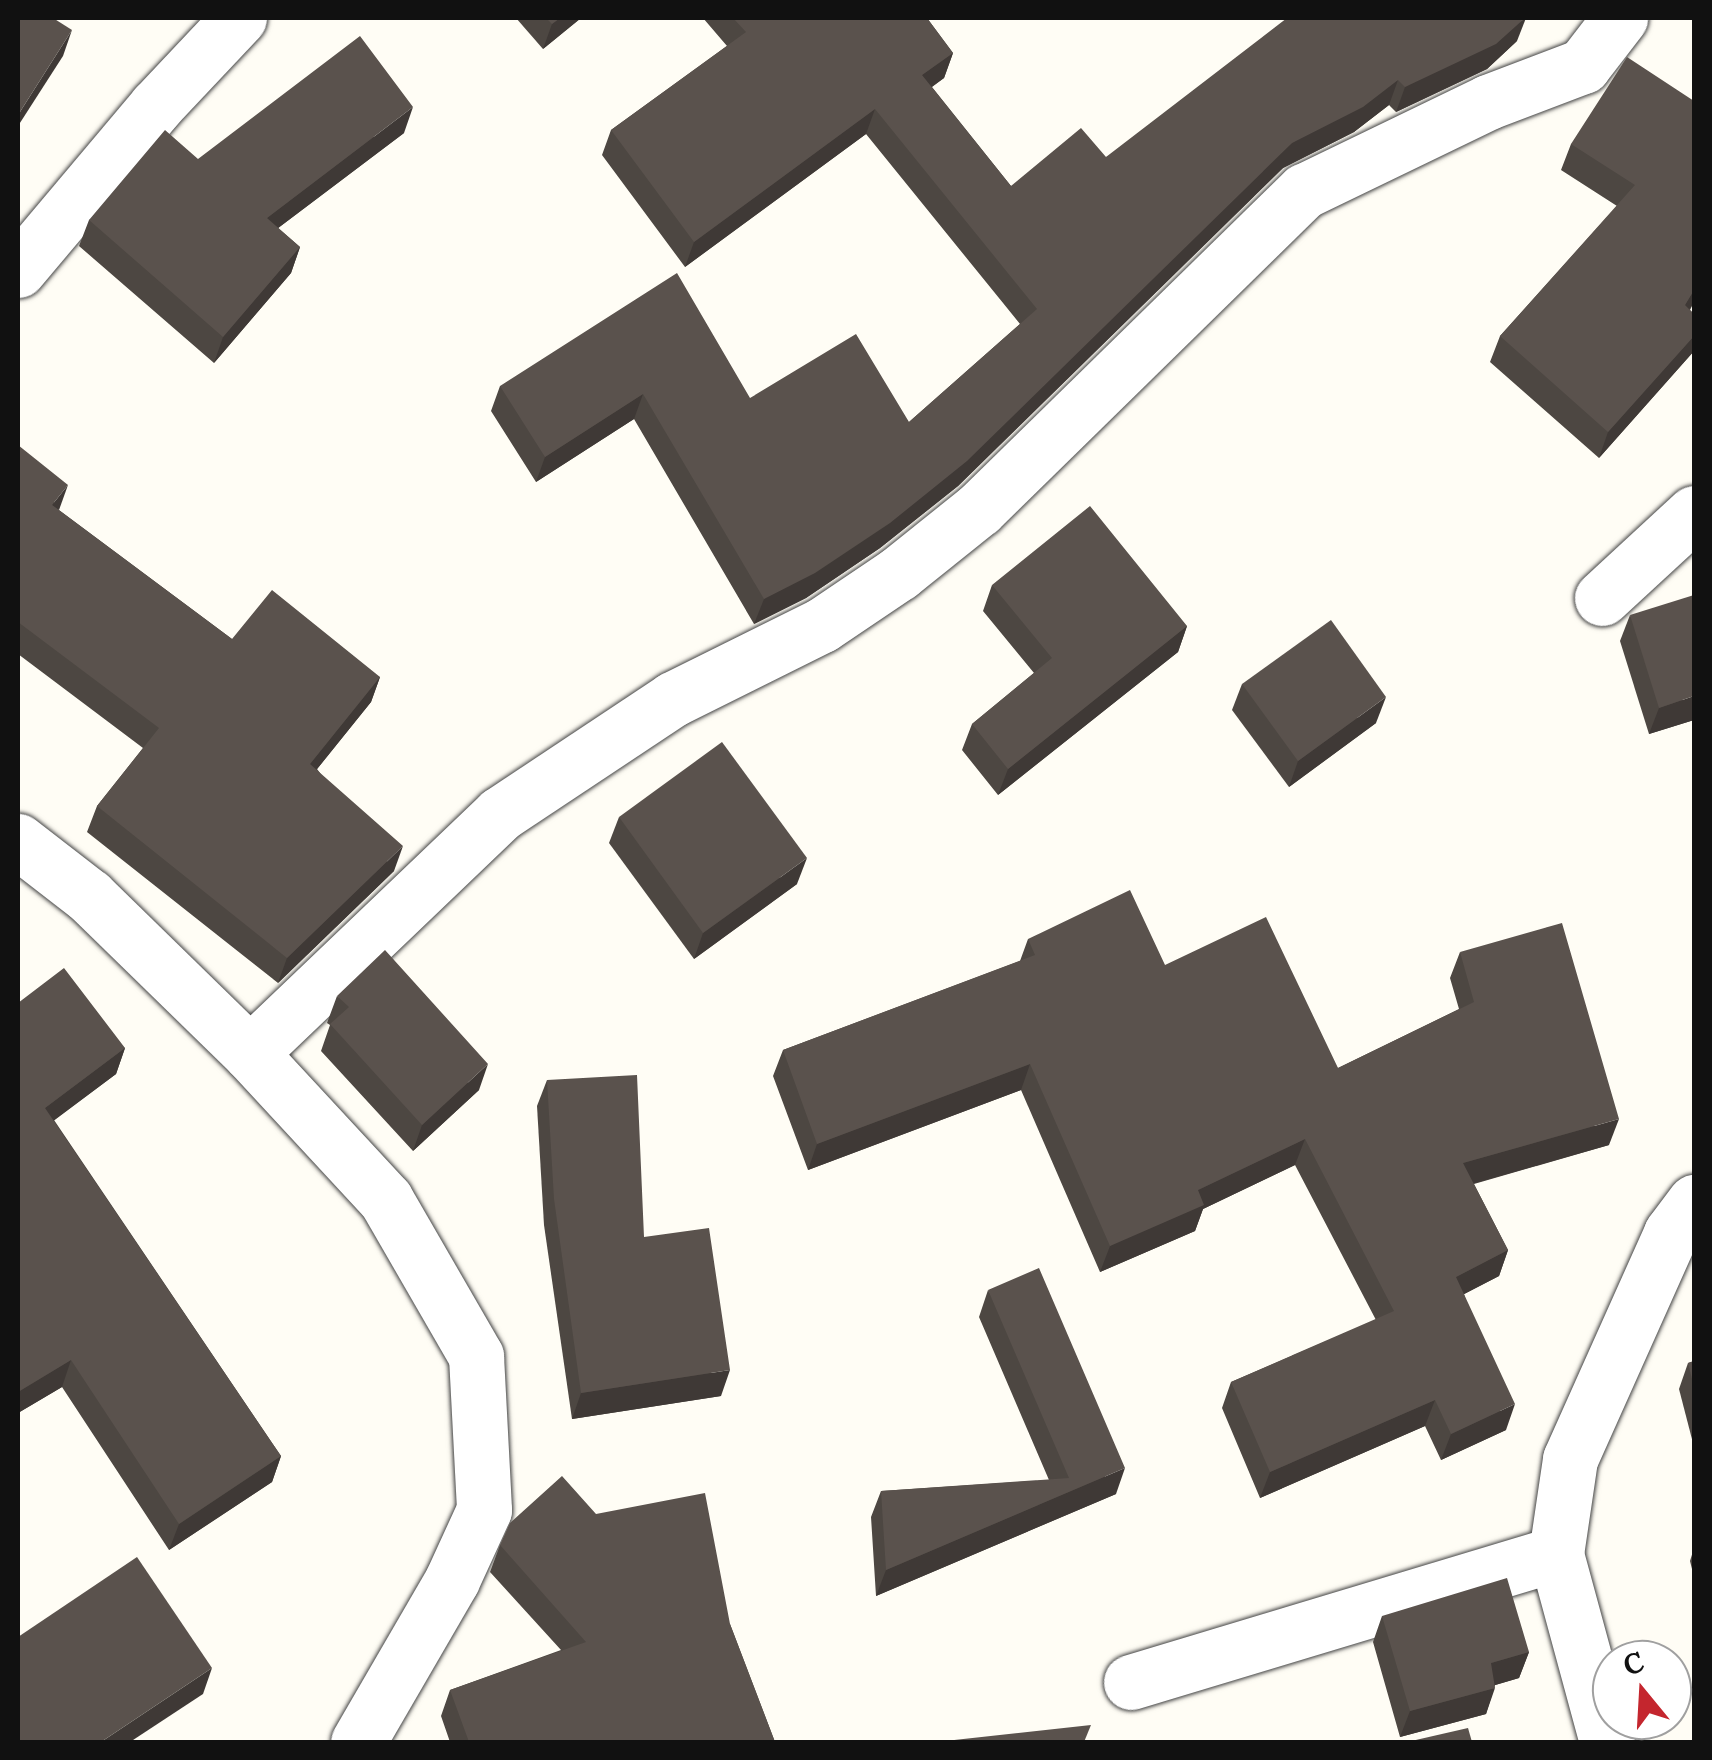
<!DOCTYPE html>
<html>
<head>
<meta charset="utf-8">
<style>
	body { margin:0 }
	#map { position:relative; width:1712px; height:1760px; overflow:hidden; background:#fffdf5; font-family:Lora,serif }
	div>[style] { position:absolute }
	[style*='--x'] { left:calc(var(--x)*1px); top:calc(var(--y)*1px); width:calc(var(--w)*1px); rotate:calc(var(--a)*1deg) }
	.roads { filter:drop-shadow(0 0 2px #444) drop-shadow(0 0 2px #444) }
	.minor>* { height:55px; margin:-27.5px; padding:0 27.5px; transform-origin:27.5px; border-radius:27.5px; background:#fff }
	.wall>* { inset:0; background:#4d4742 }
	.shaded-wall>* { inset:0; background:#3f3936 }
	.building>* { inset:0; background:#5a524d }
	span { translate:-50% -50%; white-space:nowrap; text-align:center; line-height:1.15; -webkit-text-stroke:10px #fff; paint-order:stroke }
	.frame { position:absolute; inset:0; border:20px solid #111; pointer-events:none }
	.north { position:absolute; left:1592px; top:1640px; width:100px; height:100px; box-sizing:border-box; background:#fff; border:2px solid #a0a0a0; border-radius:50%; rotate:342deg; font-size:28px; font-weight:700; line-height:40px; text-align:center; color:#111 }
	.north::after { content:''; display:block; margin:auto; width:35px; height:45px; background:#c4262e; clip-path:polygon(50% 0,100% 100%,50% 72%,0 100%) }
</style>
</head>
<body>
<div id="map">
	<div class="roads">
		<div class="minor">
			<div style="--x:18;--y:270;--w:214;--a:-49.9"></div>
			<div style="--x:156;--y:106;--w:121;--a:-46.7"></div>
			<div style="--x:1602;--y:598;--w:125;--a:-42.7"></div>
			<div style="--x:18;--y:841;--w:90;--a:37.8"></div>
			<div style="--x:89;--y:896;--w:225;--a:44.3"></div>
			<div style="--x:250;--y:1053;--w:200;--a:47.2"></div>
			<div style="--x:386;--y:1200;--w:180;--a:60"></div>
			<div style="--x:476;--y:1356;--w:154;--a:87"></div>
			<div style="--x:484;--y:1510;--w:77;--a:114.6"></div>
			<div style="--x:452;--y:1580;--w:187;--a:120.1"></div>
			<div style="--x:250;--y:1053;--w:346;--a:-43.7"></div>
			<div style="--x:500;--y:814;--w:208;--a:-33.6"></div>
			<div style="--x:673;--y:699;--w:166;--a:-26.4"></div>
			<div style="--x:822;--y:625;--w:93;--a:-34"></div>
			<div style="--x:899;--y:573;--w:102;--a:-38.7"></div>
			<div style="--x:979;--y:509;--w:455;--a:-44.4"></div>
			<div style="--x:1304;--y:191;--w:204;--a:-25.8"></div>
			<div style="--x:1488;--y:102;--w:102;--a:-20.8"></div>
			<div style="--x:1583;--y:66;--w:61;--a:-52.4"></div>
			<div style="--x:1131;--y:1682;--w:444;--a:-16.8"></div>
			<div style="--x:1607;--y:1742;--w:195;--a:-105.2"></div>
			<div style="--x:1556;--y:1554;--w:96;--a:-81.6"></div>
			<div style="--x:1570;--y:1459;--w:248;--a:-65.9"></div>
			<div style="--x:1671;--y:1233;--w:39;--a:-53"></div>
		</div>
	</div>
	<div class="wall">
		<div style="clip-path:polygon(516px 18px,581px 18px,543px 49px)"></div>
		<div style="clip-path:polygon(703px 18px,927px 18px,953px 53px,944px 78px,932px 87px,1011px 186px,1106px 157px,1517px 41px,1487px 69px,1396px 112px,1389px 105px,1354px 132px,1283px 168px,958px 486px,880px 548px,806px 598px,754px 624px,634px 419px,536px 482px,491px 411px,500px 386px,750px 398px,909px 422px,1020px 324px,866px 134px,685px 267px,602px 155px,611px 130px,727px 46px)"></div>
		<div style="clip-path:polygon(1694px 101px,1694px 302px,1690px 310px,1694px 314px,1694px 351px,1599px 458px,1490px 362px,1500px 336px,1617px 206px,1561px 170px,1571px 144px)"></div>
		<div style="clip-path:polygon(404px 133px,278px 228px,300px 247px,291px 273px,214px 363px,79px 246px,89px 220px,198px 159px)"></div>
		<div style="clip-path:polygon(18px 445px,59px 510px,232px 639px,380px 677px,371px 702px,317px 769px,394px 871px,278px 983px,87px 832px,97px 806px,143px 748px,18px 654px)"></div>
		<div style="clip-path:polygon(992px 585px,1187px 626px,1178px 652px,998px 795px,962px 750px,972px 724px,1034px 673px,983px 611px)"></div>
		<div style="clip-path:polygon(1630px 615px,1694px 720px,1649px 734px,1620px 641px)"></div>
		<div style="clip-path:polygon(1242px 684px,1376px 723px,1289px 787px,1232px 710px)"></div>
		<div style="clip-path:polygon(619px 817px,797px 884px,694px 959px,609px 843px)"></div>
		<div style="clip-path:polygon(1028px 939px,1165px 965px,1338px 1068px,1459px 1009px,1450px 978px,1460px 952px,1609px 1145px,1474px 1184px,1508px 1250px,1499px 1276px,1464px 1294px,1506px 1430px,1441px 1460px,1425px 1426px,1260px 1498px,1222px 1408px,1231px 1382px,1376px 1320px,1295px 1165px,1203px 1209px,1195px 1231px,1100px 1272px,1021px 1090px,808px 1170px,773px 1076px,783px 1050px,1020px 961px)"></div>
		<div style="clip-path:polygon(337px 996px,479px 1090px,413px 1151px,321px 1051px,330px 1025px,327px 1023px)"></div>
		<div style="clip-path:polygon(18px 1003px,125px 1048px,116px 1074px,54px 1120px,281px 1456px,272px 1482px,169px 1550px,62px 1387px,18px 1413px)"></div>
		<div style="clip-path:polygon(547px 1080px,644px 1237px,721px 1396px,572px 1419px,544px 1225px,537px 1106px)"></div>
		<div style="clip-path:polygon(988px 1290px,1116px 1494px,876px 1596px,871px 1517px,881px 1491px,1049px 1480px,979px 1317px)"></div>
		<div style="clip-path:polygon(1694px 1361px,1694px 1447px,1679px 1389px,1688px 1363px)"></div>
		<div style="clip-path:polygon(596px 1514px,730px 1624px,775px 1742px,450px 1742px,441px 1716px,450px 1690px,561px 1650px,490px 1572px,500px 1545px)"></div>
		<div style="clip-path:polygon(1694px 1548px,1694px 1577px,1690px 1561px)"></div>
		<div style="clip-path:polygon(1382px 1616px,1529px 1652px,1519px 1678px,1495px 1685px,1486px 1714px,1400px 1737px,1373px 1642px)"></div>
	</div>
	<div class="shaded-wall">
		<div style="clip-path:polygon(560px 18px,581px 18px,543px 49px,552px 24px)"></div>
		<div style="clip-path:polygon(1526px 18px,1517px 41px,1487px 69px,1396px 112px,1405px 87px)"></div>
		<div style="clip-path:polygon(72px 30px,63px 56px,18px 126px,18px 115px)"></div>
		<div style="clip-path:polygon(953px 53px,944px 78px,913px 100px,922px 75px)"></div>
		<div style="clip-path:polygon(1398px 80px,1389px 105px,1354px 132px,1283px 168px,958px 486px,880px 548px,806px 598px,754px 624px,764px 599px,1292px 143px)"></div>
		<div style="clip-path:polygon(413px 107px,404px 133px,257px 244px,267px 218px)"></div>
		<div style="clip-path:polygon(875px 109px,866px 134px,685px 267px,694px 242px)"></div>
		<div style="clip-path:polygon(300px 247px,291px 273px,214px 363px,223px 337px)"></div>
		<div style="clip-path:polygon(1694px 290px,1694px 302px,1675px 331px,1685px 305px)"></div>
		<div style="clip-path:polygon(1694px 336px,1694px 351px,1599px 458px,1608px 432px)"></div>
		<div style="clip-path:polygon(643px 394px,634px 419px,536px 482px,545px 457px)"></div>
		<div style="clip-path:polygon(68px 485px,59px 510px,52px 505px)"></div>
		<div style="clip-path:polygon(1187px 626px,1178px 652px,998px 795px,1008px 769px)"></div>
		<div style="clip-path:polygon(380px 677px,371px 702px,301px 789px,310px 764px)"></div>
		<div style="clip-path:polygon(1694px 696px,1694px 720px,1649px 734px,1659px 708px)"></div>
		<div style="clip-path:polygon(1386px 697px,1376px 723px,1289px 787px,1298px 761px)"></div>
		<div style="clip-path:polygon(403px 846px,394px 871px,278px 983px,287px 958px)"></div>
		<div style="clip-path:polygon(807px 858px,797px 884px,694px 959px,703px 933px)"></div>
		<div style="clip-path:polygon(125px 1048px,116px 1074px,36px 1134px,45px 1108px)"></div>
		<div style="clip-path:polygon(488px 1064px,479px 1090px,413px 1151px,422px 1125px)"></div>
		<div style="clip-path:polygon(1030px 1064px,1021px 1090px,808px 1170px,817px 1144px)"></div>
		<div style="clip-path:polygon(1619px 1119px,1609px 1145px,1454px 1189px,1463px 1163px)"></div>
		<div style="clip-path:polygon(1305px 1139px,1295px 1165px,1203px 1209px,1195px 1231px,1100px 1272px,1110px 1246px,1198px 1190px)"></div>
		<div style="clip-path:polygon(1508px 1250px,1499px 1276px,1447px 1303px,1456px 1277px)"></div>
		<div style="clip-path:polygon(71px 1360px,62px 1387px,18px 1413px,18px 1392px)"></div>
		<div style="clip-path:polygon(730px 1370px,721px 1396px,572px 1419px,581px 1393px)"></div>
		<div style="clip-path:polygon(1435px 1400px,1425px 1426px,1260px 1498px,1270px 1472px)"></div>
		<div style="clip-path:polygon(1515px 1404px,1506px 1430px,1441px 1460px,1451px 1434px)"></div>
		<div style="clip-path:polygon(281px 1456px,272px 1482px,169px 1550px,179px 1524px)"></div>
		<div style="clip-path:polygon(1125px 1468px,1116px 1494px,876px 1596px,886px 1570px)"></div>
		<div style="clip-path:polygon(1529px 1652px,1519px 1678px,1482px 1689px,1491px 1663px)"></div>
		<div style="clip-path:polygon(212px 1668px,203px 1694px,130px 1742px,101px 1742px)"></div>
		<div style="clip-path:polygon(1495px 1688px,1486px 1714px,1400px 1737px,1410px 1711px)"></div>
	</div>
	<div class="building">
		<div style="clip-path:polygon(18px 18px,53px 18px,72px 30px,18px 115px)"></div>
		<div style="clip-path:polygon(546px 18px,560px 18px,552px 24px)"></div>
		<div style="clip-path:polygon(733px 18px,927px 18px,953px 53px,922px 75px,1011px 186px,1081px 128px,1106px 157px,1287px 18px,1525px 18px,1496px 44px,1405px 87px,1398px 80px,1363px 107px,1292px 143px,967px 461px,890px 523px,815px 573px,764px 599px,643px 394px,545px 457px,500px 386px,677px 273px,750px 398px,856px 334px,909px 422px,1037px 309px,875px 109px,694px 242px,611px 130px,746px 32px)"></div>
		<div style="clip-path:polygon(360px 36px,413px 107px,267px 218px,300px 247px,223px 337px,89px 220px,165px 130px,198px 159px)"></div>
		<div style="clip-path:polygon(1627px 57px,1694px 101px,1694px 290px,1685px 305px,1694px 314px,1694px 336px,1608px 432px,1500px 336px,1635px 185px,1571px 144px)"></div>
		<div style="clip-path:polygon(18px 445px,68px 485px,52px 505px,232px 639px,272px 590px,380px 677px,310px 764px,403px 846px,287px 958px,97px 806px,159px 728px,18px 622px)"></div>
		<div style="clip-path:polygon(1090px 506px,1187px 626px,1008px 769px,972px 724px,1052px 658px,992px 585px)"></div>
		<div style="clip-path:polygon(1694px 595px,1694px 696px,1659px 708px,1630px 615px)"></div>
		<div style="clip-path:polygon(1331px 620px,1386px 697px,1298px 761px,1242px 684px)"></div>
		<div style="clip-path:polygon(722px 742px,807px 858px,703px 933px,619px 817px)"></div>
		<div style="clip-path:polygon(1130px 890px,1165px 965px,1266px 917px,1338px 1068px,1474px 1002px,1460px 952px,1562px 923px,1619px 1119px,1463px 1163px,1508px 1250px,1456px 1277px,1515px 1404px,1451px 1434px,1435px 1400px,1270px 1472px,1231px 1382px,1394px 1311px,1305px 1139px,1198px 1190px,1204px 1205px,1110px 1246px,1030px 1064px,817px 1144px,783px 1050px,1035px 955px,1028px 939px)"></div>
		<div style="clip-path:polygon(385px 950px,488px 1064px,422px 1125px,330px 1024px,349px 1007px,337px 996px)"></div>
		<div style="clip-path:polygon(64px 968px,125px 1048px,45px 1108px,281px 1456px,179px 1524px,71px 1360px,18px 1392px,18px 1003px)"></div>
		<div style="clip-path:polygon(637px 1075px,644px 1237px,709px 1228px,730px 1370px,581px 1393px,554px 1199px,547px 1080px)"></div>
		<div style="clip-path:polygon(1039px 1268px,1125px 1468px,886px 1570px,881px 1491px,1069px 1478px,988px 1290px)"></div>
		<div style="clip-path:polygon(1694px 1361px,1694px 1387px,1688px 1363px)"></div>
		<div style="clip-path:polygon(562px 1476px,596px 1514px,705px 1493px,730px 1624px,775px 1742px,469px 1742px,450px 1690px,586px 1642px,500px 1545px,510px 1523px)"></div>
		<div style="clip-path:polygon(137px 1557px,212px 1668px,101px 1742px,18px 1742px,18px 1637px)"></div>
		<div style="clip-path:polygon(1507px 1578px,1529px 1652px,1491px 1663px,1495px 1688px,1410px 1711px,1382px 1616px)"></div>
		<div style="clip-path:polygon(1091px 1725px,1084px 1742px,936px 1742px)"></div>
		<div style="clip-path:polygon(1468px 1728px,1472px 1742px,1407px 1742px)"></div>
	</div>
	<div class="frame"></div>
	<div class="north">С</div>
</div>
</body>
</html>
